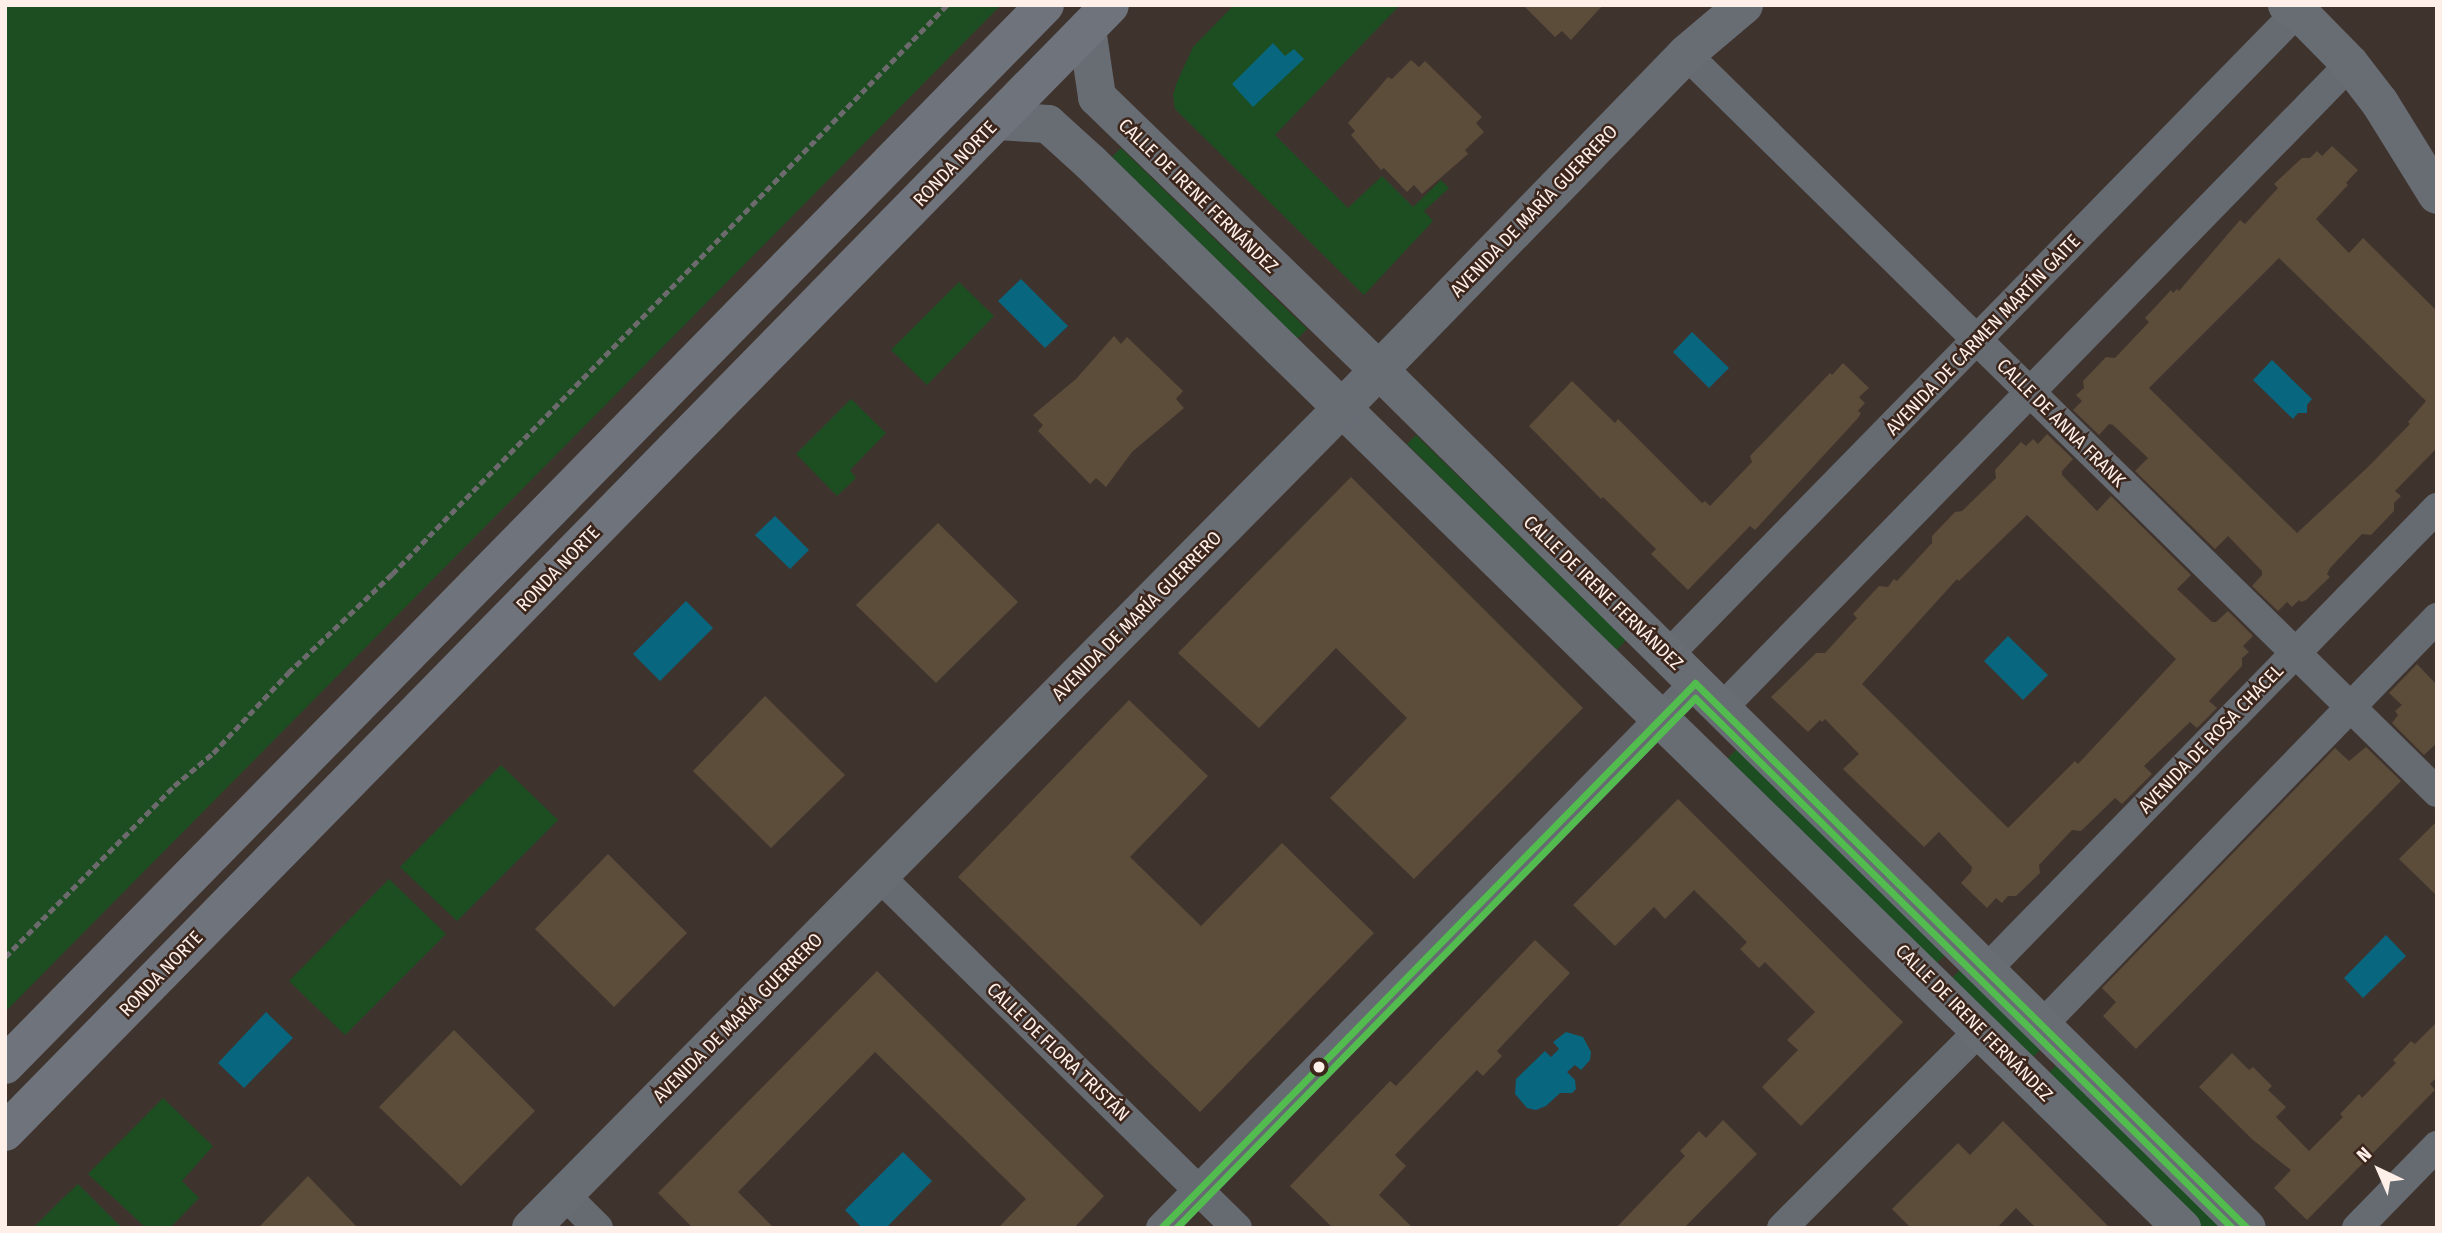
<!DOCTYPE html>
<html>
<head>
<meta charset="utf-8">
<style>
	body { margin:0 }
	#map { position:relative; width:2442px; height:1233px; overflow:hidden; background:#3f332e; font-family:"Fira Sans Condensed",sans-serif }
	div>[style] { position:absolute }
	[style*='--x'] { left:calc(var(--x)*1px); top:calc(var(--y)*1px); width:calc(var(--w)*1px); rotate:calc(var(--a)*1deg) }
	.green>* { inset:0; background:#1c4e22 }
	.water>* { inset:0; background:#08667e }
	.building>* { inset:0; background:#5c4c3a }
	.path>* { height:4.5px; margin-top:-2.25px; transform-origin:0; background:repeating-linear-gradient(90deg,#6c6a6c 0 7px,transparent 0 10.5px) }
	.street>* { height:30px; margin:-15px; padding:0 15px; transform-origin:15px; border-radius:15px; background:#666b72 }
	.secondary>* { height:38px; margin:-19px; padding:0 19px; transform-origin:19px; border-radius:19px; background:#686d74 }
	.primary>* { height:38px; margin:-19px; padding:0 19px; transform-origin:19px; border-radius:19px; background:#6f747c }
	.bus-1>* { height:7px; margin:-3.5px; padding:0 3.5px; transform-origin:3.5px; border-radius:3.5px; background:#52bc4e }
	.bus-2>* { height:7px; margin:-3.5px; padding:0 3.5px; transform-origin:3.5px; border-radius:3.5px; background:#52bc4e }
	.dots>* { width:19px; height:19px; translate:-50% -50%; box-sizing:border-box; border:4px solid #3c261c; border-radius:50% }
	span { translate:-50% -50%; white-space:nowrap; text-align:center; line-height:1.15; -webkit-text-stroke:5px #3c261c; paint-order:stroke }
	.street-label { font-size:19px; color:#feefe8 }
	.frame { position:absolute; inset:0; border:7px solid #feefe8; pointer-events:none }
	.north { position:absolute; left:2344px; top:1135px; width:70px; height:70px; -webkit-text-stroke:5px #3c261c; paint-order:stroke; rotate:316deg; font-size:19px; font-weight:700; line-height:28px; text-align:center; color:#feefe8 }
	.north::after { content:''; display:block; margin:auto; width:24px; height:32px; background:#feefe8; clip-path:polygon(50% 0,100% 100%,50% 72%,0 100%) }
</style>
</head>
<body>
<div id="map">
	<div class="green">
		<div style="clip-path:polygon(5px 5px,1001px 5px,5px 1012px)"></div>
		<div style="clip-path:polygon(1234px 5px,1400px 5px,1275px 135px,1348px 208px,1382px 176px,1413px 207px,1441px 180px,1449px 188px,1424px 211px,1433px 221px,1364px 295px,1175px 109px,1173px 95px,1177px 82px,1193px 47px)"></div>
		<div style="clip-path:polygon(1121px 148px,1307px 329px,1297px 339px,1112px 157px)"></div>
		<div style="clip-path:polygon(959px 282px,994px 316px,927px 385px,891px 350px)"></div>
		<div style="clip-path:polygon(851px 399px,886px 433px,850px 470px,856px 478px,837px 496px,796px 454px)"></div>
		<div style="clip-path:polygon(1416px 435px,1626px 640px,1616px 651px,1407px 444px)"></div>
		<div style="clip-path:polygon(1737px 749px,1948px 952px,1936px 964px,1727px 759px)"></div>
		<div style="clip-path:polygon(501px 765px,558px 820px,457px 921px,400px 867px)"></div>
		<div style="clip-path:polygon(389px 879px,446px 934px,345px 1035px,289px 981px)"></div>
		<div style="clip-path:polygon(1963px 967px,2044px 1046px,2031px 1059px,1951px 979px)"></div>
		<div style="clip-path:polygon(2060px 1061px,2227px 1228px,2203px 1228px,2047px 1075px)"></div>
		<div style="clip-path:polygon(163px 1098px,213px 1146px,182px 1181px,199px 1198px,170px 1228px,146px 1228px,88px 1174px)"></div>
		<div style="clip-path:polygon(78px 1184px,122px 1228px,33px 1228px,61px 1200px)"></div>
	</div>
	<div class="water">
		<div style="clip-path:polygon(1273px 43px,1285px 56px,1294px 49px,1304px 59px,1253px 107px,1232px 84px)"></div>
		<div style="clip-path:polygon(1021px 279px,1068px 326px,1045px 348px,998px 301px)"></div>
		<div style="clip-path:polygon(1692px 332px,1729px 368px,1709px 388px,1673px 352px)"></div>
		<div style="clip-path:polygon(2272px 360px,2312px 399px,2307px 405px,2307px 413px,2298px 413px,2293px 419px,2253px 380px)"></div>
		<div style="clip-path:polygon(775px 516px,809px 550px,790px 569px,755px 535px)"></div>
		<div style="clip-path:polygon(686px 601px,713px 628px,660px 681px,633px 654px)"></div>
		<div style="clip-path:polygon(2008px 636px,2048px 675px,2023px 700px,1984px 661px)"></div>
		<div style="clip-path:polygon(2386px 935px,2406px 956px,2363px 998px,2344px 978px)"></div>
		<div style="clip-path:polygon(266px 1012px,293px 1038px,244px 1088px,218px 1063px)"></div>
		<div style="clip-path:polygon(1566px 1032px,1583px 1037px,1591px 1052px,1590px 1060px,1581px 1070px,1575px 1065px,1567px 1072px,1575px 1080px,1576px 1089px,1572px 1093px,1560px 1093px,1546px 1106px,1536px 1110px,1527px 1108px,1515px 1094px,1516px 1079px,1545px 1051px,1551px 1057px,1559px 1049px,1553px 1042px)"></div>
		<div style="clip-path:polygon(903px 1152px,932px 1181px,886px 1228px,862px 1228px,845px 1210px)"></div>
	</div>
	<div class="building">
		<div style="clip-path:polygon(1523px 5px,1603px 5px,1571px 40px,1562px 31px,1555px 37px)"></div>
		<div style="clip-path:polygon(1411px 60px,1419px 67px,1425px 61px,1482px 117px,1476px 123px,1484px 132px,1465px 150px,1468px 154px,1422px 194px,1414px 185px,1407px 192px,1384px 168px,1381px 170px,1351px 135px,1355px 131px,1348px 123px,1388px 77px,1392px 79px)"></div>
		<div style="clip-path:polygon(evenodd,2332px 146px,2358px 170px,2346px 183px,2348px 185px,2316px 219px,2349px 253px,2363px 238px,2437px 311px,2437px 452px,2435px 450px,2395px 491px,2401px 496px,2394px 503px,2394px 511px,2371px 535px,2362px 534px,2330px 568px,2327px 574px,2330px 577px,2306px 600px,2301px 602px,2299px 600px,2292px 607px,2287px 602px,2278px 611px,2252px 586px,2262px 575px,2262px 571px,2228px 536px,2215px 549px,2135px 471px,2148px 458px,2113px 425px,2109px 424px,2099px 435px,2073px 410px,2082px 401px,2076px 395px,2084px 388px,2083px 381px,2106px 357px,2115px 358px,2149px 322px,2145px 318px,2171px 290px,2173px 293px,2177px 289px,2179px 291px,2240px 220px,2245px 224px,2278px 188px,2274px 184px,2302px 158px,2310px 158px,2317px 151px,2322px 156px,2332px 146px,2279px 258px,2426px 401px,2408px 422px,2410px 424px,2368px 467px,2297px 533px,2149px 388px,2279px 258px)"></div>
		<div style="clip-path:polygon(1114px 336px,1121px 344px,1127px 337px,1183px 391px,1176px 399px,1184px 408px,1132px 452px,1106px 487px,1096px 478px,1090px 484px,1038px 431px,1043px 425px,1033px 415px,1076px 379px)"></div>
		<div style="clip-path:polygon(1843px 363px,1869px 388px,1859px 397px,1865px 403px,1858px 411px,1861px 413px,1858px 418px,1755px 530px,1750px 526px,1688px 590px,1651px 554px,1656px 549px,1603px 497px,1601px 499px,1529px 426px,1572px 381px,1615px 423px,1618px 419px,1702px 503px,1705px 501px,1710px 506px,1752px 462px,1750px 456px,1830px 373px,1832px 375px)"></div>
		<div style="clip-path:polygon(evenodd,2047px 434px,2073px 459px,2062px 471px,2062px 475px,2097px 511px,2111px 496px,2191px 575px,2177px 589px,2212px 622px,2216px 622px,2228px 611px,2253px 636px,2243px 646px,2249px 652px,2242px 658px,2242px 666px,2209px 701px,2217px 708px,2197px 728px,2190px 722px,2144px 766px,2152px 774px,2122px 804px,2115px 798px,2081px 831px,2072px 830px,2039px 865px,2040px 873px,2016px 896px,2008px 896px,2002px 903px,1996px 898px,1987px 908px,1961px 883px,1971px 872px,1972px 867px,1939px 832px,1924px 847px,1843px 769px,1859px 754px,1825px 719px,1822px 722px,1820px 720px,1808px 732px,1771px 697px,1816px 653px,1825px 653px,1857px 618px,1853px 614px,1879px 586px,1888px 587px,1894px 579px,1897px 581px,1932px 543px,1932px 536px,1955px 512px,1962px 511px,1996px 478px,1995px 470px,2021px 442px,2026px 446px,2033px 439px,2038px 444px,2047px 434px,2027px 515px,2176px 659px,2078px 764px,2075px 761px,2008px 828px,1862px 684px,1957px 579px,1959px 581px,2027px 515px)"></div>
		<div style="clip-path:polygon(1351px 477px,1583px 708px,1414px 879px,1330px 798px,1407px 718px,1336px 648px,1259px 728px,1178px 653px)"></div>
		<div style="clip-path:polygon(938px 523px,1018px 602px,936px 683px,856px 605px)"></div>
		<div style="clip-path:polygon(2417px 664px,2437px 685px,2437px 743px,2424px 755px,2392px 723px,2398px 715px,2395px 711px,2402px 705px,2389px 693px)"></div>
		<div style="clip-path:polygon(765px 696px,845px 775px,771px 848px,693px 771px)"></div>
		<div style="clip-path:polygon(1129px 700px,1208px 776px,1130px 857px,1201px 926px,1282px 843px,1374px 933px,1200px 1112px,958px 877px)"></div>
		<div style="clip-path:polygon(2366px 747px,2401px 781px,2136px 1049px,2103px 1016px,2116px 1002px,2102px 988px,2335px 748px,2349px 761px)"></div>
		<div style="clip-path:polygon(1678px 799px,1903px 1022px,1801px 1126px,1762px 1087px,1798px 1050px,1787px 1040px,1815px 1012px,1765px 962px,1759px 968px,1740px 949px,1747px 942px,1694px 890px,1665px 919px,1654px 907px,1615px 946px,1573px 905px)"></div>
		<div style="clip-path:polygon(2437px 821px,2437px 896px,2399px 859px)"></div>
		<div style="clip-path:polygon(608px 854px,687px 933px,614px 1007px,535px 929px)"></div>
		<div style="clip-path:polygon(1535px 940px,1570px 973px,1497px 1051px,1502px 1056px,1483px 1076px,1477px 1070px,1395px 1155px,1406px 1166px,1379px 1195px,1413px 1228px,1333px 1228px,1290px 1186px,1390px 1081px,1396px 1086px)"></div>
		<div style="clip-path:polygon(877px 971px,1104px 1196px,1074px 1228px,998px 1228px,1026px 1199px,875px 1052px,738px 1192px,774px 1228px,693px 1228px,658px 1193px)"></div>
		<div style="clip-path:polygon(2437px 1022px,2437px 1077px,2430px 1084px,2435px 1090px,2307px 1220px,2274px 1188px,2291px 1170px,2253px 1140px,2199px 1087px,2232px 1053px,2249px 1070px,2253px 1067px,2272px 1086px,2268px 1090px,2286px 1107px,2276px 1117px,2309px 1151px,2343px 1117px,2340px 1114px,2359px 1094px,2362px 1098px,2396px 1063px,2393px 1060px,2411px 1041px,2415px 1044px)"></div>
		<div style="clip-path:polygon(454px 1030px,535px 1111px,461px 1186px,379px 1107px)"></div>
		<div style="clip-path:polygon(1723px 1120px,1757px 1154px,1684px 1228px,1616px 1228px,1685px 1156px,1680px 1151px,1699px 1131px,1706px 1138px)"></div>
		<div style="clip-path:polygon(2003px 1121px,2110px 1228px,2036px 1228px,2016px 1208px,1997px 1228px,1911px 1228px,1892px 1209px,1958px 1143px,1970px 1155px)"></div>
		<div style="clip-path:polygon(308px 1176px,358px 1228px,258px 1228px)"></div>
	</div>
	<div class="path">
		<div style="--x:5;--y:957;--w:240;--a:-45.3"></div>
		<div style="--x:174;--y:786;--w:51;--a:-40.2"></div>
		<div style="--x:213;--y:753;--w:110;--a:-46.8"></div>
		<div style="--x:288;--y:673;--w:144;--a:-43.6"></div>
		<div style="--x:392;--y:574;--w:795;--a:-45.71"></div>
	</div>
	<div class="street">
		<div style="--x:1686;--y:54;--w:1053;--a:44.5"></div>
		<div style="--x:1667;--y:656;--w:902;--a:-45.63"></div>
		<div style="--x:1722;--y:708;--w:900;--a:-45.72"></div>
		<div style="--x:879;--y:876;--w:502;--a:44.52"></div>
		<div style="--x:1986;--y:970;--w:646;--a:-45.69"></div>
		<div style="--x:2041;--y:1026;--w:569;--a:-45.86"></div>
		<div style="--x:564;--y:1194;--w:48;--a:45"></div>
		<div style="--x:1161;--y:1228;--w:763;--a:-45.58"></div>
		<div style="--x:1782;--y:1228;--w:281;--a:-45"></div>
		<div style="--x:2357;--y:1228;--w:115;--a:-45.7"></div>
	</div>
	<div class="secondary">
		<div style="--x:2287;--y:5;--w:13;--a:29"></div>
		<div style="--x:2298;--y:11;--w:74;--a:45.5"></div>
		<div style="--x:2350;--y:64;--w:49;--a:52.4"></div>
		<div style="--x:2380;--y:103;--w:108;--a:58.2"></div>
		<div style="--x:1087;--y:29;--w:69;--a:81.6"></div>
		<div style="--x:1097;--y:97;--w:392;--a:44.1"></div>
		<div style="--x:1379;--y:370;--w:1220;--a:44.67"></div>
		<div style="--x:997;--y:121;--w:51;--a:3.4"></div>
		<div style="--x:1048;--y:124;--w:58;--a:42.2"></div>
		<div style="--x:1091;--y:163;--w:1525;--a:44.31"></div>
		<div style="--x:531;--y:1228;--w:1155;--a:-45.32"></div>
		<div style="--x:1343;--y:407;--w:492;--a:-45.8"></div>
		<div style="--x:1686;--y:54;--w:76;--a:-40.2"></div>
	</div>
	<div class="primary">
		<div style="--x:5;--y:1065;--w:1485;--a:-45.55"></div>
		<div style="--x:5;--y:1132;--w:1578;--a:-45.56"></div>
	</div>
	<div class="bus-1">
		<div style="--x:1161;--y:1228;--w:763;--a:-45.58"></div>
		<div style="--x:1695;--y:683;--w:776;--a:44.63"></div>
	</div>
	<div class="bus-2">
		<div style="--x:1176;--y:1228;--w:742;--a:-45.6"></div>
		<div style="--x:1695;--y:698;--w:754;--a:44.62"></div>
	</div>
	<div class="dots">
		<div style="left:1319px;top:1067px;background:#feefe8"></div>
	</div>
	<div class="street-label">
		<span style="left:955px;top:164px;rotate:-46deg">RONDA NORTE</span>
		<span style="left:1198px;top:196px;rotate:44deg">CALLE DE IRENE FERNÁNDEZ</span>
		<span style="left:1534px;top:211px;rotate:-46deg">AVENIDA DE MARÍA GUERRERO</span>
		<span style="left:1983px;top:335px;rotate:-46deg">AVENIDA DE CARMEN MARTÍN GAITE</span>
		<span style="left:2061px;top:423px;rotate:45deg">CALLE DE ANNA FRANK</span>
		<span style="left:558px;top:569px;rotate:-46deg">RONDA NORTE</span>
		<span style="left:1603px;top:593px;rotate:44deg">CALLE DE IRENE FERNÁNDEZ</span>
		<span style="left:1137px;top:616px;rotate:-45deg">AVENIDA DE MARÍA GUERRERO</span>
		<span style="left:2211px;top:739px;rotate:-46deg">AVENIDA DE ROSA CHACEL</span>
		<span style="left:161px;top:974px;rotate:-46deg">RONDA NORTE</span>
		<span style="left:738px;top:1018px;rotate:-45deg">AVENIDA DE MARÍA GUERRERO</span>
		<span style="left:1974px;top:1023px;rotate:45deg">CALLE DE IRENE FERNÁNDEZ</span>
		<span style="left:1058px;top:1052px;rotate:44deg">CALLE DE FLORA TRISTÁN</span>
	</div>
	<div class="frame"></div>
	<div class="north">N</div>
</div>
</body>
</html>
